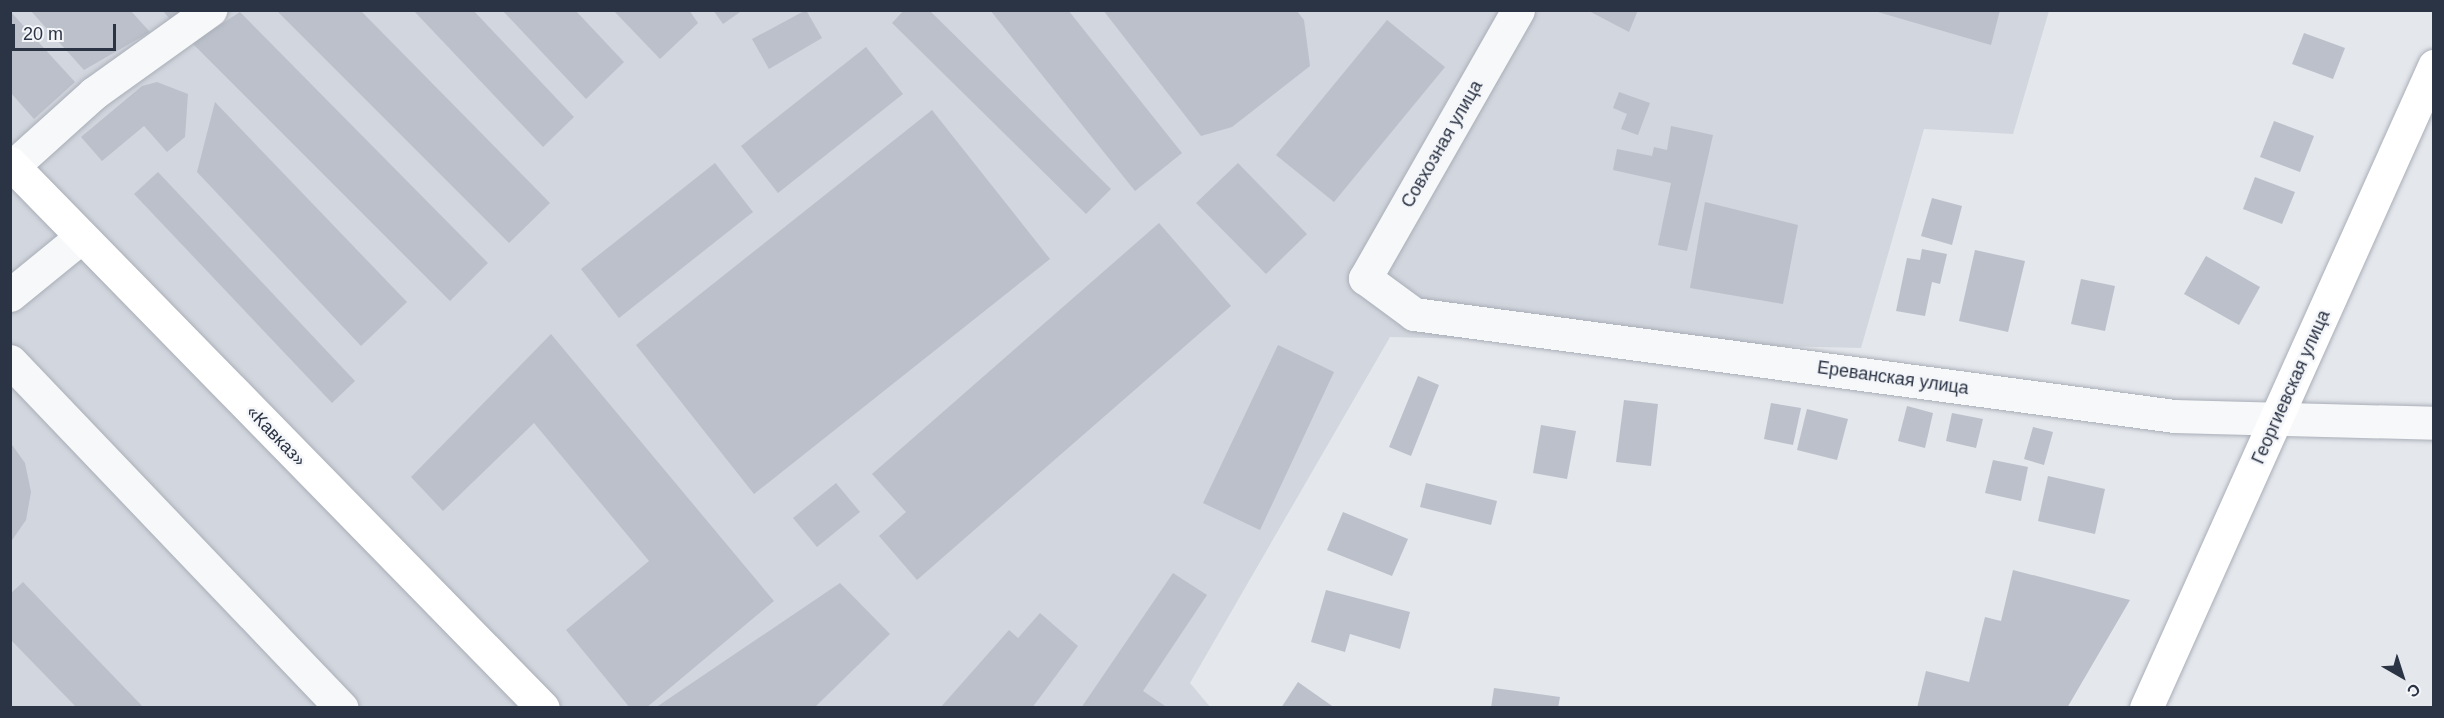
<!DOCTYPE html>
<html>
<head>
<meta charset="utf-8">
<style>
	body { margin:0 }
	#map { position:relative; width:2444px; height:718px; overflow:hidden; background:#e4e7ec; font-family:Arial,sans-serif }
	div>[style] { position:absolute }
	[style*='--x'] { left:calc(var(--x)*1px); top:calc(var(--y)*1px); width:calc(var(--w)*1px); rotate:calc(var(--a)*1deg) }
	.built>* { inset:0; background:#d2d6de }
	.building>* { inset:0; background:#bbc0ca }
	.roads { filter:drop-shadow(0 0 2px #a9aeb7) drop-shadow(0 0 2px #a9aeb7) }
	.minor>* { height:33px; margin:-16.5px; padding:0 16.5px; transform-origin:16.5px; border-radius:16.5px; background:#f7f8fa }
	.major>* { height:33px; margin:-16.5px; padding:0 16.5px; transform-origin:16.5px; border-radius:16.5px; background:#fff }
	span { translate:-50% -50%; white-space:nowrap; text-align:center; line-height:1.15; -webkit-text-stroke:5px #f4f6f9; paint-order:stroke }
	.street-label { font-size:18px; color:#2b3445 }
	.frame { position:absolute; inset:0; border:12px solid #2b3445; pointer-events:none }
	.north { position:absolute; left:2372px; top:646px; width:60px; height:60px; -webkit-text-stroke:4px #f4f6f9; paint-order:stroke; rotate:141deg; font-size:16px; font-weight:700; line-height:24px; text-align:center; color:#2b3445 }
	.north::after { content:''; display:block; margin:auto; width:21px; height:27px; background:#2b3445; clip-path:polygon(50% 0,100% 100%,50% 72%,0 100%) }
	.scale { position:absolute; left:12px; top:24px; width:104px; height:27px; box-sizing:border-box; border:3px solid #2b3445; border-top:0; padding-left:8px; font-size:18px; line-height:21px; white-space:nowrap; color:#2b3445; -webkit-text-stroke:4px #f4f6f9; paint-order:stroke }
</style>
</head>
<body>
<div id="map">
	<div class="built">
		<div style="clip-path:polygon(10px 11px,2049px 11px,2013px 134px,1924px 129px,1861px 348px,1390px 337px,1190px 683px,1211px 708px,11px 707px)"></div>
	</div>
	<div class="building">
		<div style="clip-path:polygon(30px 10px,130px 10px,150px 32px,84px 70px)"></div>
		<div style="clip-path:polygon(162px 10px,185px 10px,170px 19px)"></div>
		<div style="clip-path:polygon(276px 10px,360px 10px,550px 203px,509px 243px)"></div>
		<div style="clip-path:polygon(413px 10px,473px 10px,574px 117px,543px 147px)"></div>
		<div style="clip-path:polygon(502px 10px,575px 10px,624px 62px,586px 99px)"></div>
		<div style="clip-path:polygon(613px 10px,689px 10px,698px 23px,660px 59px)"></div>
		<div style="clip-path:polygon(713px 10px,743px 10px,723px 24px)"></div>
		<div style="clip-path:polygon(806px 10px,822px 38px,769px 69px,752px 39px)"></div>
		<div style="clip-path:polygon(904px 10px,929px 10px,1111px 189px,1086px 214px,892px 23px)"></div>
		<div style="clip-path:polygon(990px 10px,1068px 10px,1182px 153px,1135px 191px)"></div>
		<div style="clip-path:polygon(1103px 10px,1296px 10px,1304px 20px,1310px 66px,1232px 127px,1201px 136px)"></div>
		<div style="clip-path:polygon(1587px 10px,1638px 10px,1629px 32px)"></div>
		<div style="clip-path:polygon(1871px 10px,2000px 10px,1991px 45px)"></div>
		<div style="clip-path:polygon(10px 11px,75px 82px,34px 119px,10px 92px)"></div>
		<div style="clip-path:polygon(240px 12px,488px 263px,450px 301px,192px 43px)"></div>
		<div style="clip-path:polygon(1387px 20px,1445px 67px,1334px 202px,1276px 155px)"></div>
		<div style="clip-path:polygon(2304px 33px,2345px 48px,2333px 79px,2292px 64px)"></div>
		<div style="clip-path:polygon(866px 47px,903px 94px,778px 193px,741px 146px)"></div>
		<div style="clip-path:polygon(157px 82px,188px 94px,185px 137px,167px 152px,144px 126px,102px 161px,81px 137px,142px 86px)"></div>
		<div style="clip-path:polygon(1619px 92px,1650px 103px,1638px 135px,1621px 129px,1627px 114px,1613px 108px)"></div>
		<div style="clip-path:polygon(215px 102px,407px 302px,361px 346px,197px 172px)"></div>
		<div style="clip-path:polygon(932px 110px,1050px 259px,754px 494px,636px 345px)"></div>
		<div style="clip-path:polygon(2274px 121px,2314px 136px,2300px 172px,2260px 157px)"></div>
		<div style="clip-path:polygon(1671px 126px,1713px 135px,1687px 251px,1658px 245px,1671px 183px,1613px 170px,1617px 149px,1652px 156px,1654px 147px,1667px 150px)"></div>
		<div style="clip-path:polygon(715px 163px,753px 212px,619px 318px,581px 269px)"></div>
		<div style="clip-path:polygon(1238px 163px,1307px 234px,1266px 274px,1196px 203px)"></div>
		<div style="clip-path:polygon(158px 172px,355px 381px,332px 403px,134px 194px)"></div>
		<div style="clip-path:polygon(2255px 177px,2295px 192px,2282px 224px,2243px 209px)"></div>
		<div style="clip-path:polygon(1932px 198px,1962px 206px,1952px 245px,1921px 236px)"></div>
		<div style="clip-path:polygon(1705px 202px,1798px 225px,1783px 304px,1690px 288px)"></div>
		<div style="clip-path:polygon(1159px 223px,1231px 306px,917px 580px,879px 536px,906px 512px,872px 474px)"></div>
		<div style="clip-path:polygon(1922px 249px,1947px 254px,1940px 284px,1932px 282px,1925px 316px,1896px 311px,1907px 258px,1920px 260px)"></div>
		<div style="clip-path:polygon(1975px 250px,2025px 261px,2008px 332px,1959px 321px)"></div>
		<div style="clip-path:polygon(2206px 256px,2260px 287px,2239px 325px,2184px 294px)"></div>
		<div style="clip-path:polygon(2081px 279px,2115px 286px,2105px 331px,2071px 324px)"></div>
		<div style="clip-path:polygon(551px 334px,774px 601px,646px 708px,630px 708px,566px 630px,649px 561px,534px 423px,443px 511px,411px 477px)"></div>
		<div style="clip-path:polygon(1278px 345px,1334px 372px,1260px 530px,1203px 503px)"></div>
		<div style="clip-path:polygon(1418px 376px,1439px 385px,1411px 456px,1389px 447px)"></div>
		<div style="clip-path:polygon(1624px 400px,1658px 404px,1651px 466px,1616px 462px)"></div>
		<div style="clip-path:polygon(1771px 403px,1801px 408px,1793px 445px,1764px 439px)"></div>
		<div style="clip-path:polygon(1907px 406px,1933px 413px,1925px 448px,1898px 441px)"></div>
		<div style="clip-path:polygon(1807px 409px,1848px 419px,1837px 460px,1797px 450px)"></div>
		<div style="clip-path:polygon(1952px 413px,1983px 419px,1976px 448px,1946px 441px)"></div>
		<div style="clip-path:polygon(1541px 425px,1576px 431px,1567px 479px,1533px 473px)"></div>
		<div style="clip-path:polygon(2033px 427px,2053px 432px,2044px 465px,2024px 459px)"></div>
		<div style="clip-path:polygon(10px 442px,25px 463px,31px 492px,26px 520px,10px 543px)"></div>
		<div style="clip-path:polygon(1993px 460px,2028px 467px,2021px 501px,1985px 493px)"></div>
		<div style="clip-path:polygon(2048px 476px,2105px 489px,2095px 534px,2038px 521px)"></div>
		<div style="clip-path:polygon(836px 483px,860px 512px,817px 547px,793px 518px)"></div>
		<div style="clip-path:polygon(1426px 483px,1497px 501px,1491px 525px,1420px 507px)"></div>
		<div style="clip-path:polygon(1343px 512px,1408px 539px,1392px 576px,1327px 550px)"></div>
		<div style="clip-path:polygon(2013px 570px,2130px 600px,2067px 708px,1917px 708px,1926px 671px,1969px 682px,1985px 617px,2001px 621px)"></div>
		<div style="clip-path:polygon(1173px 573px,1207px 595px,1143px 691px,1168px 708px,1081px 708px)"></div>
		<div style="clip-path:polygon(23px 582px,144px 708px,77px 708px,10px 639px,10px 594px)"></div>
		<div style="clip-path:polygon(840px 583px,890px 634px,814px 708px,655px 708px)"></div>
		<div style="clip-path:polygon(1326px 590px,1410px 612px,1400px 649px,1350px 634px,1345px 652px,1311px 642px)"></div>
		<div style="clip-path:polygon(1040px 613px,1078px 646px,1032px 708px,940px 708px,1009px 630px,1018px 638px)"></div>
		<div style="clip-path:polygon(1298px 682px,1335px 708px,1281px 708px)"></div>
		<div style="clip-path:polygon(1494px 688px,1560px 697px,1558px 708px,1491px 708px)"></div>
	</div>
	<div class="roads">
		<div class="minor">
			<div style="--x:1518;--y:10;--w:309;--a:119.7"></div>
			<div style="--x:1365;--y:278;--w:61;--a:36.3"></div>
			<div style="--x:1414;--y:314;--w:767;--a:7.64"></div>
			<div style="--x:2174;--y:416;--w:260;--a:1.5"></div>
			<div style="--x:13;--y:166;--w:109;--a:-42"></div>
			<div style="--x:94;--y:93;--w:143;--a:-35.6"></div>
			<div style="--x:10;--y:295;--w:92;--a:-39.2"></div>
			<div style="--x:10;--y:361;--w:480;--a:46.3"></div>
		</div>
		<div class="major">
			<div style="--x:10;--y:163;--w:762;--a:45.64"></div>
			<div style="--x:2146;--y:708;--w:704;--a:-65.84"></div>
		</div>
	</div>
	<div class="street-label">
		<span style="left:1442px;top:144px;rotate:-60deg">Совхозная улица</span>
		<span style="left:1893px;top:378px;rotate:8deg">Ереванская улица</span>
		<span style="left:2291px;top:387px;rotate:-66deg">Георгиевская улица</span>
		<span style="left:276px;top:436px;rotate:46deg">«Кавказ»</span>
	</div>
	<div class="frame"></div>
	<div class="north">С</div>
	<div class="scale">20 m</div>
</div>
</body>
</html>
